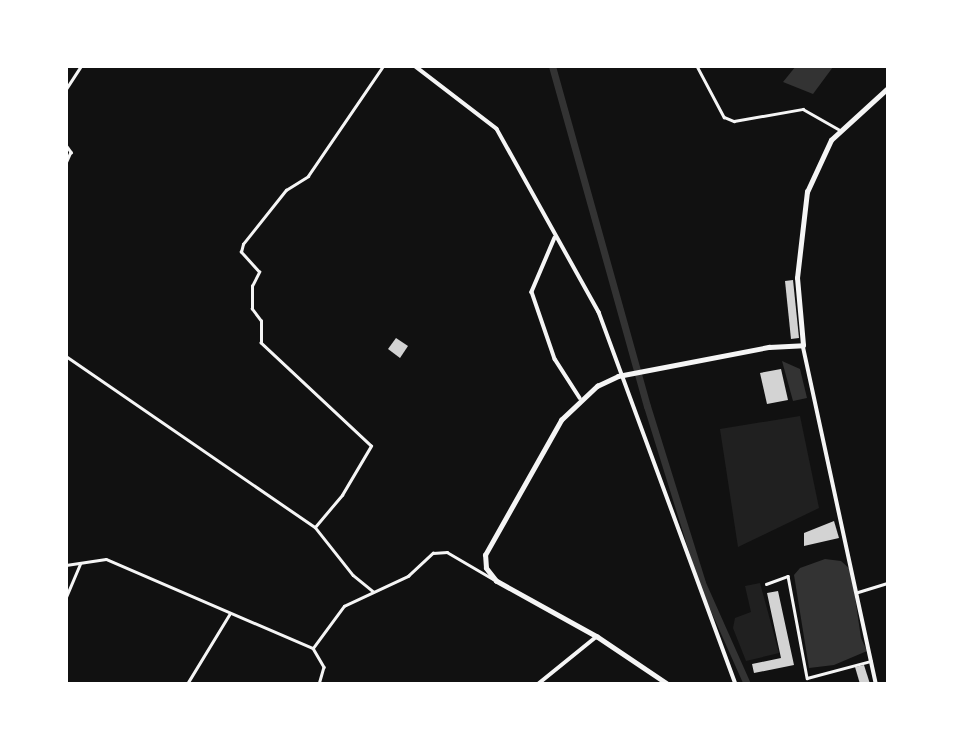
<!DOCTYPE html>
<html>
<head>
<meta charset="utf-8">
<style>
	body { margin:0 }
	#map { position:relative; width:954px; height:750px; overflow:hidden; background:#111; font-family:Poppins,sans-serif }
	div>[style] { position:absolute }
	[style*='--x'] { left:calc(var(--x)*1px); top:calc(var(--y)*1px); width:calc(var(--w)*1px); rotate:calc(var(--a)*1deg) }
	.green>* { inset:0; background:#202020 }
	.water>* { inset:0; background:#333 }
	.canal>* { height:7px; margin:-3.5px; padding:0 3.5px; transform-origin:3.5px; border-radius:3.5px; background:#333 }
	.building>* { inset:0; background:#d3d3d3 }
	.minor>* { height:2.5px; margin:-1.25px; padding:0 1.25px; transform-origin:1.25px; border-radius:1.25px; background:#f5f5f5 }
	.tertiary>* { height:3.5px; margin:-1.75px; padding:0 1.75px; transform-origin:1.75px; border-radius:1.75px; background:#f5f5f5 }
	.primary>* { height:4.5px; margin:-2.25px; padding:0 2.25px; transform-origin:2.25px; border-radius:2.25px; background:#f5f5f5 }
	span { translate:-50% -50%; white-space:nowrap; text-align:center; line-height:1.15; -webkit-text-stroke:5px #fff; paint-order:stroke }
	.frame { position:absolute; inset:0; border:68px solid #fff; pointer-events:none }
</style>
</head>
<body>
<div id="map">
	<div class="green">
		<div style="clip-path:polygon(800px 416px,819px 508px,738px 547px,720px 429px)"></div>
		<div style="clip-path:polygon(760px 583px,779px 653px,746px 661px,733px 628px,735px 618px,751px 612px,745px 586px)"></div>
	</div>
	<div class="water">
		<div style="clip-path:polygon(796px 66px,833px 66px,833px 67px,813px 94px,783px 82px)"></div>
		<div style="clip-path:polygon(782px 361px,800px 369px,807px 398px,793px 401px)"></div>
		<div style="clip-path:polygon(825px 559px,841px 561px,851px 570px,861px 638px,867px 651px,834px 665px,809px 668px,794px 575px,800px 568px)"></div>
	</div>
	<div class="canal">
		<div style="--x:552;--y:66;--w:353;--a:74.4"></div>
		<div style="--x:647;--y:406;--w:185;--a:72.7"></div>
		<div style="--x:702;--y:583;--w:111;--a:66"></div>
	</div>
	<div class="building">
		<div style="clip-path:polygon(793px 280px,799px 338px,791px 339px,785px 281px)"></div>
		<div style="clip-path:polygon(396px 338px,408px 346px,400px 358px,388px 349px)"></div>
		<div style="clip-path:polygon(781px 369px,788px 400px,767px 404px,760px 373px)"></div>
		<div style="clip-path:polygon(834px 521px,839px 538px,804px 546px,804px 533px)"></div>
		<div style="clip-path:polygon(778px 591px,794px 665px,754px 673px,752px 664px,781px 658px,767px 593px)"></div>
		<div style="clip-path:polygon(864px 665px,870px 684px,860px 684px,855px 667px)"></div>
	</div>
	<div class="minor">
		<div style="--x:697;--y:66;--w:58;--a:62.1"></div>
		<div style="--x:724;--y:117;--w:11;--a:22"></div>
		<div style="--x:734;--y:121;--w:70;--a:-9.9"></div>
		<div style="--x:803;--y:109;--w:43;--a:29.6"></div>
		<div style="--x:66;--y:89;--w:27;--a:-57"></div>
		<div style="--x:66;--y:145;--w:9;--a:54"></div>
		<div style="--x:71;--y:152;--w:12;--a:114"></div>
		<div style="--x:66;--y:356;--w:302;--a:34.5"></div>
		<div style="--x:315;--y:527;--w:61;--a:51.6"></div>
		<div style="--x:353;--y:575;--w:26;--a:39"></div>
		<div style="--x:315;--y:527;--w:42;--a:-49.8"></div>
		<div style="--x:342;--y:495;--w:57;--a:-59.4"></div>
		<div style="--x:371;--y:446;--w:151;--a:-136.9"></div>
		<div style="--x:261;--y:343;--w:22;--a:-90"></div>
		<div style="--x:261;--y:321;--w:15;--a:-127"></div>
		<div style="--x:252;--y:309;--w:23;--a:-90"></div>
		<div style="--x:252;--y:286;--w:16;--a:-63"></div>
		<div style="--x:259;--y:272;--w:27;--a:-132"></div>
		<div style="--x:241;--y:252;--w:8;--a:-76"></div>
		<div style="--x:243;--y:244;--w:69;--a:-51.5"></div>
		<div style="--x:286;--y:190;--w:26;--a:-32"></div>
		<div style="--x:308;--y:176;--w:133;--a:-55.7"></div>
		<div style="--x:66;--y:565;--w:40;--a:-8.5"></div>
		<div style="--x:106;--y:559;--w:225;--a:23.3"></div>
		<div style="--x:313;--y:648;--w:52;--a:-53.6"></div>
		<div style="--x:344;--y:606;--w:71;--a:-25.1"></div>
		<div style="--x:408;--y:576;--w:34;--a:-43"></div>
		<div style="--x:433;--y:553;--w:14;--a:-4"></div>
		<div style="--x:447;--y:552;--w:53;--a:30.4"></div>
		<div style="--x:766;--y:584;--w:23;--a:-20"></div>
		<div style="--x:788;--y:576;--w:104;--a:79.4"></div>
		<div style="--x:807;--y:678;--w:66;--a:-14.9"></div>
		<div style="--x:858;--y:592;--w:31;--a:-17"></div>
		<div style="--x:66;--y:597;--w:36;--a:-67"></div>
		<div style="--x:313;--y:648;--w:22;--a:60"></div>
		<div style="--x:324;--y:667;--w:18;--a:106"></div>
		<div style="--x:187;--y:684;--w:81;--a:-58.7"></div>
	</div>
	<div class="tertiary">
		<div style="--x:415;--y:66;--w:103;--a:37.5"></div>
		<div style="--x:497;--y:129;--w:210;--a:60.9"></div>
		<div style="--x:599;--y:312;--w:396;--a:69.8"></div>
		<div style="--x:555;--y:238;--w:59;--a:113.1"></div>
		<div style="--x:532;--y:292;--w:71;--a:71.1"></div>
		<div style="--x:555;--y:359;--w:46;--a:57.3"></div>
		<div style="--x:803;--y:345;--w:347;--a:77.8"></div>
		<div style="--x:538;--y:684;--w:75;--a:-39"></div>
	</div>
	<div class="primary">
		<div style="--x:667;--y:684;--w:84;--a:-146.1"></div>
		<div style="--x:597;--y:637;--w:115;--a:-151"></div>
		<div style="--x:496;--y:581;--w:16;--a:-128"></div>
		<div style="--x:486;--y:568;--w:13;--a:-94"></div>
		<div style="--x:485;--y:555;--w:155;--a:-60.6"></div>
		<div style="--x:561;--y:420;--w:50;--a:-43.4"></div>
		<div style="--x:597;--y:386;--w:23;--a:-25"></div>
		<div style="--x:618;--y:376;--w:154;--a:-10.9"></div>
		<div style="--x:769;--y:347;--w:34;--a:-3"></div>
		<div style="--x:803;--y:345;--w:67;--a:-95.1"></div>
		<div style="--x:797;--y:278;--w:87;--a:-83.4"></div>
		<div style="--x:807;--y:192;--w:57;--a:-65.2"></div>
		<div style="--x:831;--y:140;--w:77;--a:-42.4"></div>
	</div>
	<div class="frame"></div>
</div>
</body>
</html>
